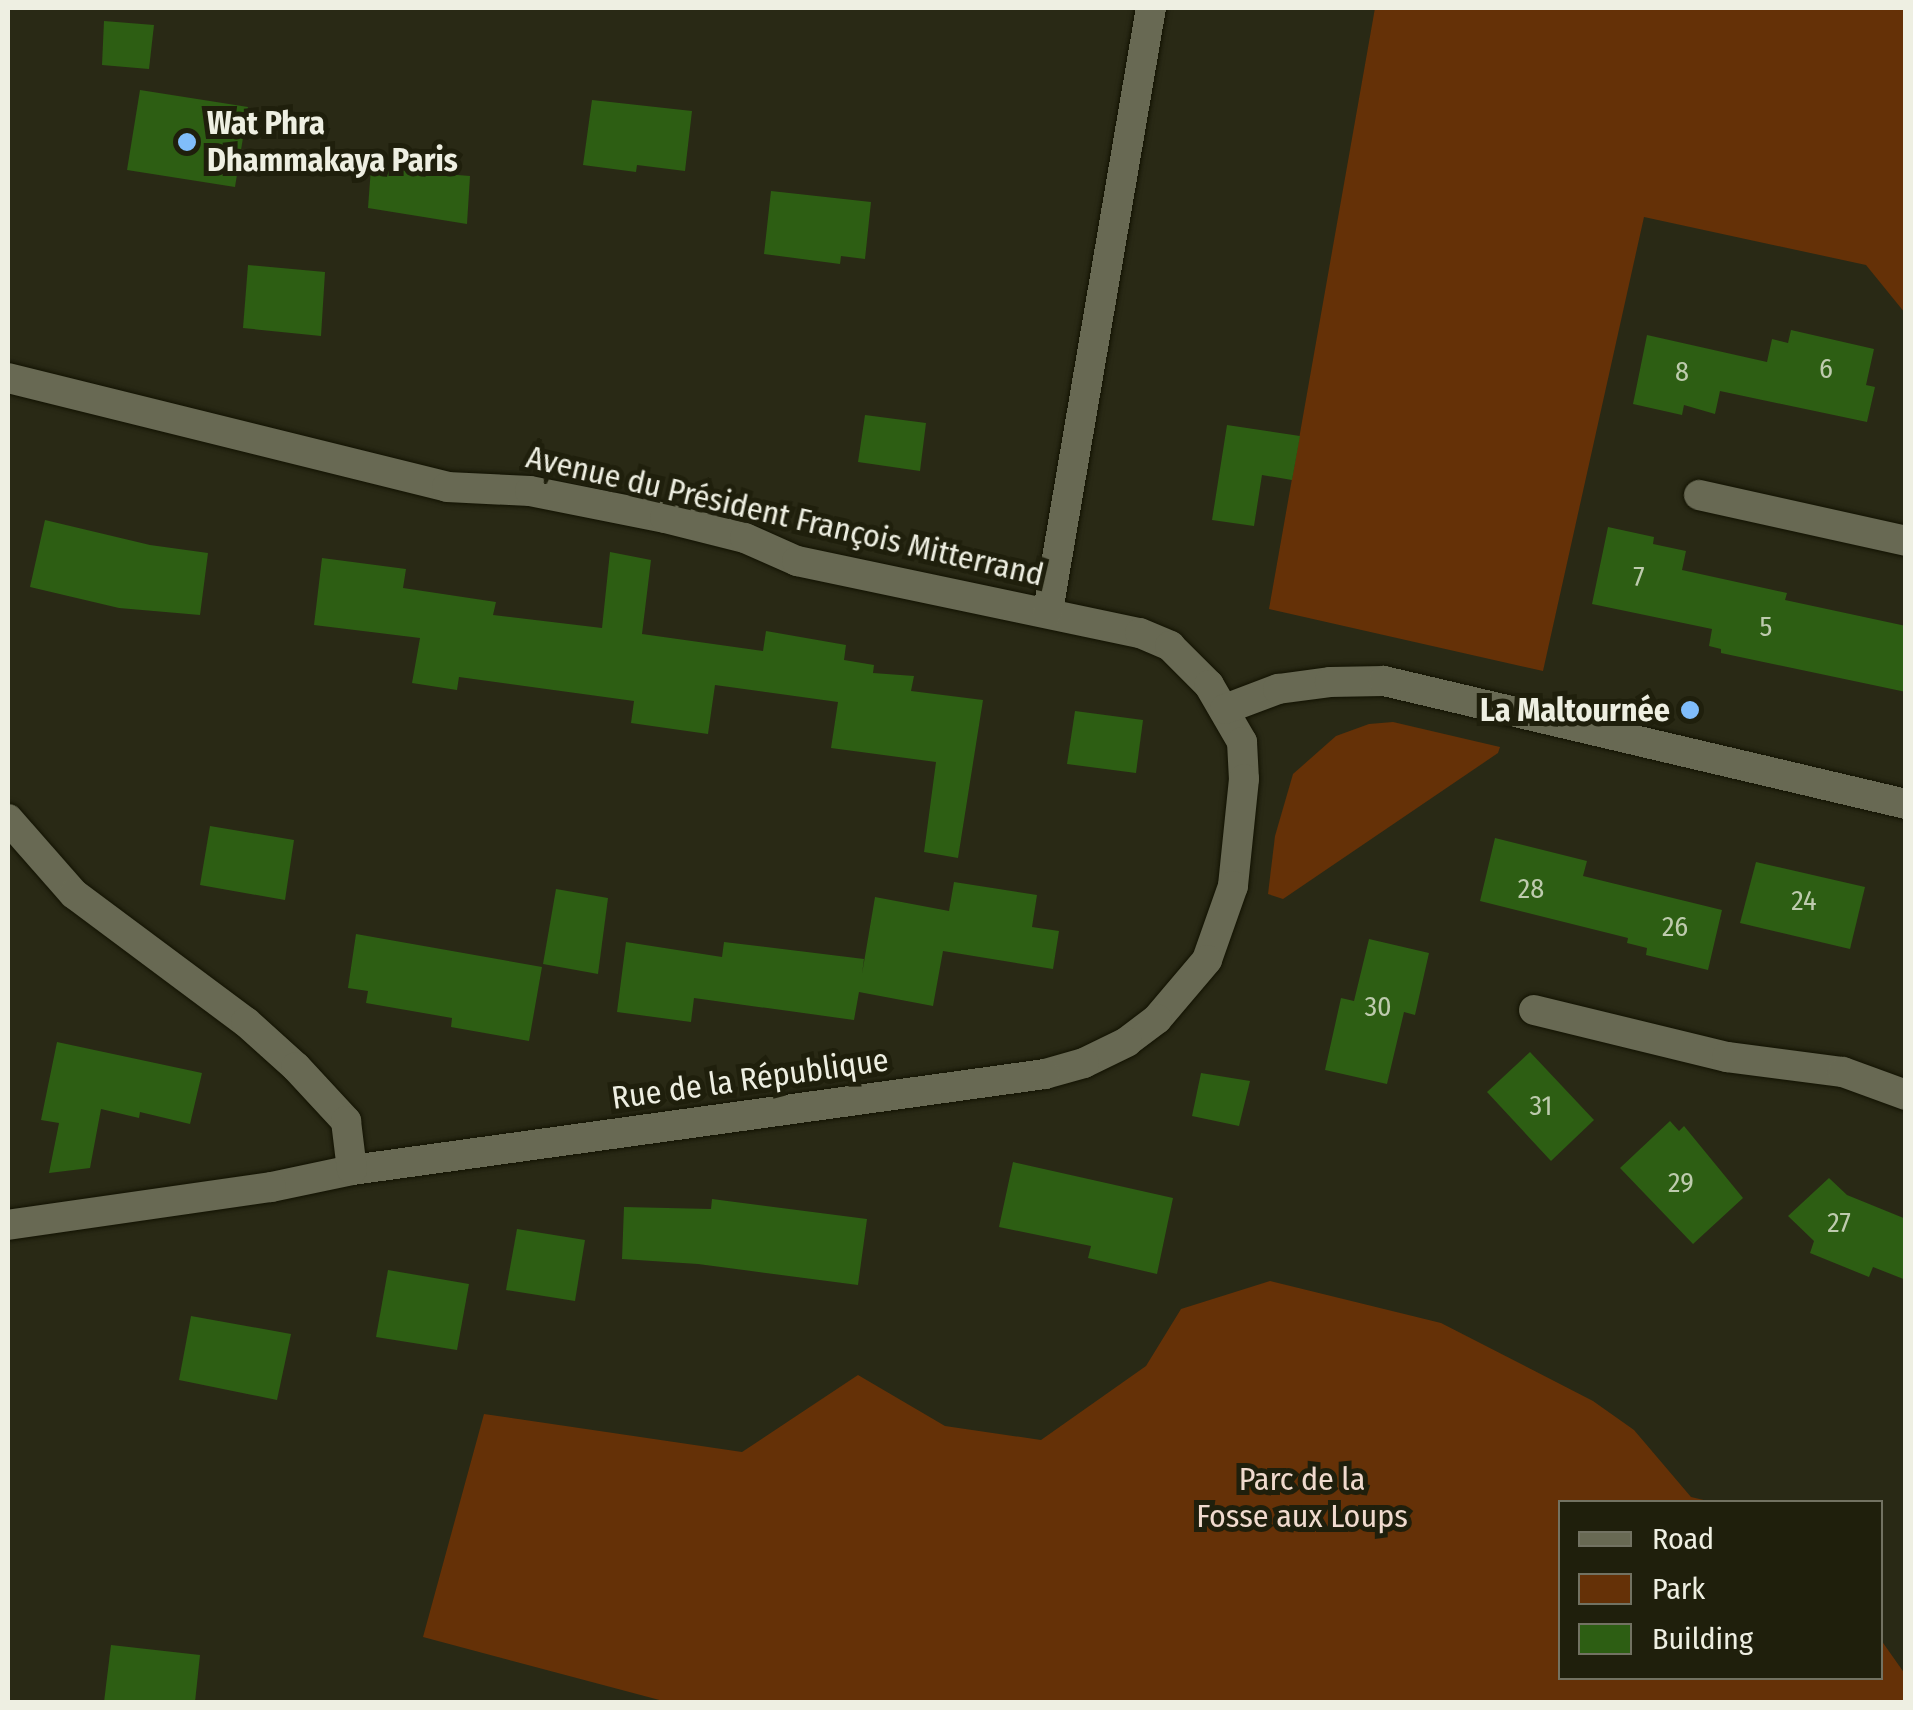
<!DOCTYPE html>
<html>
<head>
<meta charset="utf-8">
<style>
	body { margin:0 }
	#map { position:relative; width:1913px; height:1710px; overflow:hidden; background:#292915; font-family:"Fira Sans Condensed",sans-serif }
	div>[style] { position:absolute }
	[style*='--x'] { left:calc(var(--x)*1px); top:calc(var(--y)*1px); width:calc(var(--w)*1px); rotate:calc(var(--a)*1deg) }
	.green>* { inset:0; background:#653107 }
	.building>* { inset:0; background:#2d5e13 }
	.roads { filter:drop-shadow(0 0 2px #121202) drop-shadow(0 0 2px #121202) }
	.minor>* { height:30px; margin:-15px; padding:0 15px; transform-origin:15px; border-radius:15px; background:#686953 }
	.dots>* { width:28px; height:28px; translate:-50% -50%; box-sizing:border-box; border:5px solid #1f1f0c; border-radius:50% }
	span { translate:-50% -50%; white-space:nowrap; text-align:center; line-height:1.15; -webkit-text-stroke:10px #1f1f0c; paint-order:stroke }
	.number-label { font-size:28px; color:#becbae }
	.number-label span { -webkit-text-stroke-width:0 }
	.poi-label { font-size:32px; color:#eeefe2; font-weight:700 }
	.left { translate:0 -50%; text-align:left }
	.right { translate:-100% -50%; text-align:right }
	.street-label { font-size:32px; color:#eeefe2 }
	.park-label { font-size:32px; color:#f0dace }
	.frame { position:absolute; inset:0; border:10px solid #eeefe2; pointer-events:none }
	.legend { position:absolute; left:1558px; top:1500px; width:325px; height:180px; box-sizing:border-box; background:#1f1f0c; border:2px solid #727262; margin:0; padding:12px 18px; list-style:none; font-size:30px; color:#eeefe2 }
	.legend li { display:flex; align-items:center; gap:20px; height:50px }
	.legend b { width:50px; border:2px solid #727262 }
</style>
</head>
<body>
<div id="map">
	<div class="green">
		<div style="clip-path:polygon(1375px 8px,1905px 8px,1905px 313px,1866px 265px,1644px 217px,1543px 671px,1269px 609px)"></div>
		<div style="clip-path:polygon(1393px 722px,1500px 747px,1498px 753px,1283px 899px,1268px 894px,1275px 836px,1293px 774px,1336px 736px,1369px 724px)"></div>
		<div style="clip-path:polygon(1270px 1281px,1441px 1323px,1593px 1401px,1634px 1430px,1691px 1497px,1712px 1502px,1560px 1502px,1560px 1678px,1880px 1678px,1881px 1640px,1905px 1674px,1905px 1702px,667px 1702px,423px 1637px,484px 1414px,742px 1452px,858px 1375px,945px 1426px,1041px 1440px,1146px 1366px,1181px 1309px)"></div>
	</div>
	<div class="building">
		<div style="clip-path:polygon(104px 21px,154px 25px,149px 69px,102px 65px)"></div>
		<div style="clip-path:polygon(140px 90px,248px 107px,235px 187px,127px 170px)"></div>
		<div style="clip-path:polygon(592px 100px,692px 111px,685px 171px,637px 165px,636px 172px,583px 165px)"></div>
		<div style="clip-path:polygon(371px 168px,470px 176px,467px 224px,368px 208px)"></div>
		<div style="clip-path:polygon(771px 191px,871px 202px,865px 259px,841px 256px,840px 264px,764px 254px)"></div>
		<div style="clip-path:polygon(248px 265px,325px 272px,321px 336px,243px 328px)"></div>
		<div style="clip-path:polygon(1791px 330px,1874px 349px,1866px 385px,1875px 387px,1867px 422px,1720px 391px,1715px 414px,1684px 405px,1682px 415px,1633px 404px,1647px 335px,1767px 362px,1772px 339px,1788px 343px)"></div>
		<div style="clip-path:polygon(865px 415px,926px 423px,920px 471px,858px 462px)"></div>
		<div style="clip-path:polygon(1227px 425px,1300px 436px,1292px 480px,1262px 475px,1254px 526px,1212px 520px)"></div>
		<div style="clip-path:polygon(45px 520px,150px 545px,208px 553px,200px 615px,119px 608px,30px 587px)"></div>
		<div style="clip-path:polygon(1608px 527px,1654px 537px,1653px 544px,1686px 551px,1682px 570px,1787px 593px,1785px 600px,1906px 626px,1906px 692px,1721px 653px,1721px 649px,1709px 646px,1712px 629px,1592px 604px)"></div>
		<div style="clip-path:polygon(610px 552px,651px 560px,642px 634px,763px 651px,766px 631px,846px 645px,844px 660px,874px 665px,873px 673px,914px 676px,911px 691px,983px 700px,958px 858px,924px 852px,936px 762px,831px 748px,838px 702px,715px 685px,708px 734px,631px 723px,634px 701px,459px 677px,457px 690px,412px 683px,420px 638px,314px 625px,322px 558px,406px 569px,403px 588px,496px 602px,493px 615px,602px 628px)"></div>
		<div style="clip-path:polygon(1075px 711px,1143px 720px,1136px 773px,1067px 764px)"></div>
		<div style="clip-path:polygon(210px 826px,294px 840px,285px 900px,200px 885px)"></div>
		<div style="clip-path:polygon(1495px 838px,1587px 861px,1583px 876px,1722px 910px,1708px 970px,1646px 955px,1647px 948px,1627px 943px,1628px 938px,1480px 901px)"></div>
		<div style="clip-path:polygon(1756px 862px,1865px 887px,1850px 949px,1740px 923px)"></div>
		<div style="clip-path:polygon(954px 882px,1037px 895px,1032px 927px,1059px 931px,1053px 969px,943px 951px,933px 1006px,859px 992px,854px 1020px,694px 998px,691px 1022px,617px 1012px,626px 942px,722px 957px,724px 942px,864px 959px,862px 974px,875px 897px,949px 911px)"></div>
		<div style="clip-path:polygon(556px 889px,608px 898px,598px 974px,543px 964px)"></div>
		<div style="clip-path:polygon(356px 934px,542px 967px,529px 1041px,451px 1027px,452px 1018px,366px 1003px,368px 991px,348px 988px)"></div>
		<div style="clip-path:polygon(1369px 939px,1429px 953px,1415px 1015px,1404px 1012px,1387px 1084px,1325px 1070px,1341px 998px,1354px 1001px)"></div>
		<div style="clip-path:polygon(57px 1042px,202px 1073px,190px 1124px,140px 1112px,139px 1118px,101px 1109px,90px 1168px,49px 1173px,59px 1123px,41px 1120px)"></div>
		<div style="clip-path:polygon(1530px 1052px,1594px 1120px,1551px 1161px,1487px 1092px)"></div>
		<div style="clip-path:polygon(1201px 1073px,1250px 1081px,1239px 1126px,1192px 1116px)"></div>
		<div style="clip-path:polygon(1670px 1121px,1679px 1131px,1684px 1126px,1743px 1198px,1693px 1244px,1620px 1168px)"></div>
		<div style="clip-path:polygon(1013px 1162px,1173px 1198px,1157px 1274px,1088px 1258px,1091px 1246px,999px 1227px)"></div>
		<div style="clip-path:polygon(1829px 1178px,1847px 1195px,1906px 1219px,1906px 1280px,1873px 1267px,1869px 1277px,1810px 1253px,1814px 1241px,1788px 1216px)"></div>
		<div style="clip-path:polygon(712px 1199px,867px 1219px,858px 1285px,698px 1264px,622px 1259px,624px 1207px,711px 1209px)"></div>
		<div style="clip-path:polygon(517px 1229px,585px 1240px,575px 1301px,506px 1290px)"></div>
		<div style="clip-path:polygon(388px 1270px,469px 1284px,457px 1350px,376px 1337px)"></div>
		<div style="clip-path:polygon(191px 1316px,291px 1334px,277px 1400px,179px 1380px)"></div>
		<div style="clip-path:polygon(111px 1645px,200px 1655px,195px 1702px,104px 1702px)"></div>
	</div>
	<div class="roads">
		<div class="minor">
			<div style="--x:8;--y:378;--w:452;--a:13.9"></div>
			<div style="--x:447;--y:487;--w:83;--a:2.8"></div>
			<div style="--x:530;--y:491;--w:138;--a:11.3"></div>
			<div style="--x:665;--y:518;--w:82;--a:14"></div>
			<div style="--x:745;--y:538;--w:57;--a:23.9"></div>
			<div style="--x:797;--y:561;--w:350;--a:11.9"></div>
			<div style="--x:1140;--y:633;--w:33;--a:23"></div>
			<div style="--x:1170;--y:646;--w:55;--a:45"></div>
			<div style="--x:1209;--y:685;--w:66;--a:59.9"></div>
			<div style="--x:1242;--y:742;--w:37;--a:87"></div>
			<div style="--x:1244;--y:779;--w:108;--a:95.9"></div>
			<div style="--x:1233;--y:886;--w:78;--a:109.4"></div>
			<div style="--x:1207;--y:960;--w:77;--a:130.3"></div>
			<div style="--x:1157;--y:1019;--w:38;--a:143"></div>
			<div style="--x:1127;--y:1042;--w:48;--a:154"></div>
			<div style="--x:1084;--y:1063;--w:41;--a:164.2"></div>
			<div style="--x:1045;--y:1074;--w:700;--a:172.11"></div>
			<div style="--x:352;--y:1170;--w:83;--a:168.1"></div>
			<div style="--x:271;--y:1187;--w:266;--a:171.8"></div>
			<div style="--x:1699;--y:495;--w:212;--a:12.5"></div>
			<div style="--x:1048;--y:611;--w:612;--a:-80.31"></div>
			<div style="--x:1225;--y:709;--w:57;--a:-20.7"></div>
			<div style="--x:1278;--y:689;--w:52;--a:-7.7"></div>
			<div style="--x:1330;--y:682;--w:54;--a:-1.1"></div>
			<div style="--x:1384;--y:681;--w:536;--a:13.26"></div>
			<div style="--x:8;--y:819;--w:100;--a:48.7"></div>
			<div style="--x:74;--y:894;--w:214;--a:36.7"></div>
			<div style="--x:246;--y:1022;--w:67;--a:42"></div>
			<div style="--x:296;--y:1067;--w:74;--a:47.2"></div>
			<div style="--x:346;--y:1121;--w:49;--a:83"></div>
			<div style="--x:1534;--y:1010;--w:199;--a:13.7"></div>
			<div style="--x:1727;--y:1057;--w:117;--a:7.4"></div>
			<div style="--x:1843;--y:1072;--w:67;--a:20.1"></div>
		</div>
	</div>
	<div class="dots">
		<div style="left:187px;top:142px;background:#80bdfa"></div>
		<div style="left:1690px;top:710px;background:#80bdfa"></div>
	</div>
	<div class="number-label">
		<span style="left:1826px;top:369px">6</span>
		<span style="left:1682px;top:372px">8</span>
		<span style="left:1639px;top:577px">7</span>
		<span style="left:1766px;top:627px">5</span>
		<span style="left:1531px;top:889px">28</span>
		<span style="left:1804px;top:901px">24</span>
		<span style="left:1675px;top:927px">26</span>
		<span style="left:1378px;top:1007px">30</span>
		<span style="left:1541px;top:1106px">31</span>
		<span style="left:1681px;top:1183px">29</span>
		<span style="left:1839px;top:1223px">27</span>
	</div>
	<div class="poi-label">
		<span class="left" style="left:207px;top:142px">Wat Phra<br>Dhammakaya Paris</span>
		<span class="right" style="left:1670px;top:710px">La Maltournée</span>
	</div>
	<div class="street-label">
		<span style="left:785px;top:516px;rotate:13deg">Avenue du Président François Mitterrand</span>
		<span style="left:750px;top:1079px;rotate:-8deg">Rue de la République</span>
	</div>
	<div class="park-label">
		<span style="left:1302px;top:1498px">Parc de la<br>Fosse aux Loups</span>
	</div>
	<div class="frame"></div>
	<ul class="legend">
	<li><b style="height:12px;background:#686953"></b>Road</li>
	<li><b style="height:28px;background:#653107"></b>Park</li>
	<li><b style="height:28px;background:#2d5e13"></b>Building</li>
	</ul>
</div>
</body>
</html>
